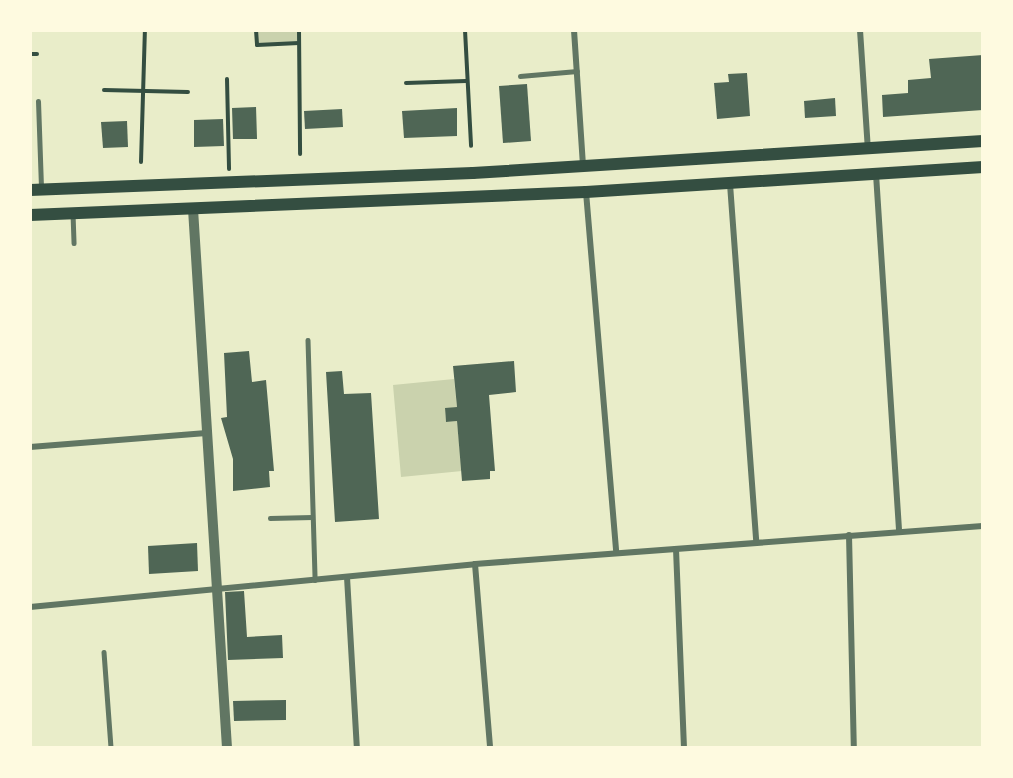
<!DOCTYPE html>
<html>
<head>
<meta charset="utf-8">
<style>
	body { margin:0 }
	#map { position:relative; width:1013px; height:778px; overflow:hidden; background:#e9edc9; font-family:Rubik,sans-serif }
	div>[style] { position:absolute }
	[style*='--x'] { left:calc(var(--x)*1px); top:calc(var(--y)*1px); width:calc(var(--w)*1px); rotate:calc(var(--a)*1deg) }
	.green>* { inset:0; background:#cad2ad }
	.building>* { inset:0; background:#4f6655 }
	.path>* { height:4px; margin:-2px; padding:0 2px; transform-origin:2px; border-radius:2px; background:#344e41 }
	.service>* { height:4.5px; margin:-2.25px; padding:0 2.25px; transform-origin:2.25px; border-radius:2.25px; background:#617663 }
	.pedestrian>* { height:5px; margin:-2.5px; padding:0 2.5px; transform-origin:2.5px; border-radius:2.5px; background:#617663 }
	.minor>* { height:6px; margin:-3px; padding:0 3px; transform-origin:3px; border-radius:3px; background:#617663 }
	.tertiary>* { height:10px; margin:-5px; padding:0 5px; transform-origin:5px; border-radius:5px; background:#617663 }
	.secondary>* { height:12px; margin:-6px; padding:0 6px; transform-origin:6px; border-radius:6px; background:#344e41 }
	span { translate:-50% -50%; white-space:nowrap; text-align:center; line-height:1.15; -webkit-text-stroke:6px #fefae0; paint-order:stroke }
	.frame { position:absolute; inset:0; border:32px solid #fefae0; pointer-events:none }
</style>
</head>
<body>
<div id="map">
	<div class="green">
		<div style="clip-path:polygon(256px 30px,299px 30px,299px 43px,257px 45px)"></div>
		<div style="clip-path:polygon(454px 379px,457px 407px,445px 409px,446px 422px,457px 421px,462px 471px,401px 477px,393px 385px)"></div>
	</div>
	<div class="building">
		<div style="clip-path:polygon(983px 55px,983px 110px,883px 117px,882px 95px,908px 93px,908px 80px,931px 78px,929px 59px)"></div>
		<div style="clip-path:polygon(747px 73px,750px 116px,717px 119px,714px 83px,729px 82px,728px 74px)"></div>
		<div style="clip-path:polygon(527px 84px,531px 141px,503px 143px,499px 86px)"></div>
		<div style="clip-path:polygon(835px 98px,836px 116px,805px 118px,804px 101px)"></div>
		<div style="clip-path:polygon(256px 107px,257px 139px,233px 139px,232px 108px)"></div>
		<div style="clip-path:polygon(457px 108px,457px 136px,404px 138px,402px 111px)"></div>
		<div style="clip-path:polygon(342px 109px,343px 127px,305px 129px,304px 111px)"></div>
		<div style="clip-path:polygon(223px 119px,224px 146px,194px 147px,194px 120px)"></div>
		<div style="clip-path:polygon(127px 121px,128px 147px,103px 148px,101px 122px)"></div>
		<div style="clip-path:polygon(249px 351px,252px 382px,266px 380px,274px 471px,269px 471px,270px 487px,233px 491px,233px 459px,221px 418px,227px 417px,224px 353px)"></div>
		<div style="clip-path:polygon(514px 361px,516px 392px,489px 395px,495px 471px,490px 471px,490px 479px,462px 481px,457px 421px,446px 422px,445px 408px,457px 407px,453px 366px)"></div>
		<div style="clip-path:polygon(342px 371px,344px 394px,371px 393px,379px 519px,335px 522px,326px 372px)"></div>
		<div style="clip-path:polygon(197px 543px,198px 571px,149px 574px,148px 546px)"></div>
		<div style="clip-path:polygon(244px 591px,247px 637px,282px 635px,283px 658px,228px 660px,225px 592px)"></div>
		<div style="clip-path:polygon(286px 700px,286px 720px,234px 721px,233px 701px)"></div>
	</div>
	<div class="path">
		<div style="--x:256;--y:30;--w:15;--a:86"></div>
		<div style="--x:257;--y:45;--w:42;--a:-2.7"></div>
		<div style="--x:299;--y:30;--w:124;--a:89.5"></div>
		<div style="--x:465;--y:30;--w:116;--a:87"></div>
		<div style="--x:30;--y:54;--w:7;--a:0"></div>
		<div style="--x:227;--y:79;--w:90;--a:88.7"></div>
		<div style="--x:406;--y:83;--w:60;--a:-1.9"></div>
		<div style="--x:104;--y:90;--w:84;--a:1.4"></div>
		<div style="--x:141;--y:162;--w:132;--a:-88.3"></div>
	</div>
	<div class="service">
		<div style="--x:520;--y:76;--w:57;--a:-5"></div>
		<div style="--x:73;--y:213;--w:30;--a:88"></div>
		<div style="--x:308;--y:340;--w:240;--a:88.3"></div>
		<div style="--x:270;--y:518;--w:42;--a:-1.4"></div>
		<div style="--x:104;--y:652;--w:96;--a:85.8"></div>
	</div>
	<div class="pedestrian">
		<div style="--x:38;--y:101;--w:88;--a:88"></div>
	</div>
	<div class="minor">
		<div style="--x:574;--y:30;--w:137;--a:86.2"></div>
		<div style="--x:860;--y:30;--w:119;--a:86.2"></div>
		<div style="--x:876;--y:174;--w:358;--a:86.3"></div>
		<div style="--x:730;--y:184;--w:357;--a:85.8"></div>
		<div style="--x:586;--y:192;--w:361;--a:85.2"></div>
		<div style="--x:30;--y:447;--w:177;--a:-4.5"></div>
		<div style="--x:849;--y:535;--w:213;--a:88.7"></div>
		<div style="--x:676;--y:549;--w:199;--a:87.7"></div>
		<div style="--x:475;--y:564;--w:185;--a:85.3"></div>
		<div style="--x:347;--y:577;--w:171;--a:86.7"></div>
		<div style="--x:30;--y:607;--w:447;--a:-5.5"></div>
		<div style="--x:475;--y:564;--w:509;--a:-4.28"></div>
	</div>
	<div class="tertiary">
		<div style="--x:193;--y:209;--w:540;--a:86.39"></div>
	</div>
	<div class="secondary">
		<div style="--x:30;--y:190;--w:443;--a:-2.2"></div>
		<div style="--x:473;--y:173;--w:511;--a:-3.59"></div>
		<div style="--x:30;--y:215;--w:556;--a:-2.37"></div>
		<div style="--x:586;--y:192;--w:398;--a:-3.6"></div>
	</div>
	<div class="frame"></div>
</div>
</body>
</html>
